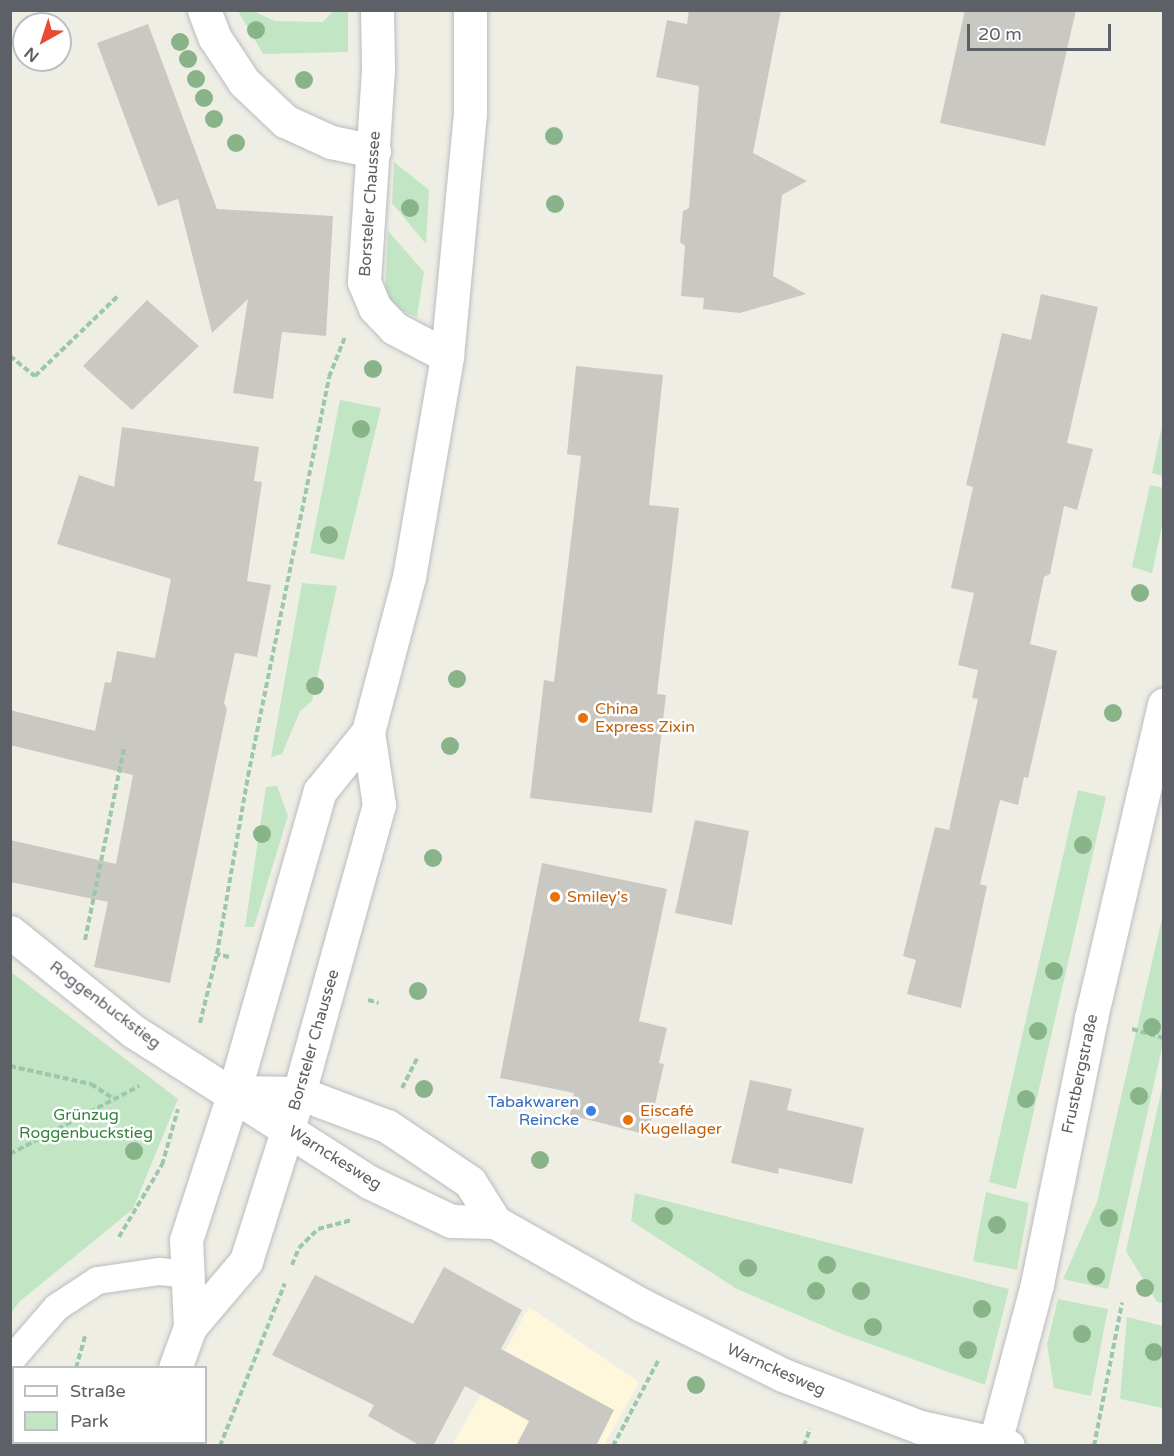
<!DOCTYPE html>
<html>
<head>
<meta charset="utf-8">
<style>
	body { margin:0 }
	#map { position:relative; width:1174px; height:1456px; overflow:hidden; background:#efeee5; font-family:"Varela Round",sans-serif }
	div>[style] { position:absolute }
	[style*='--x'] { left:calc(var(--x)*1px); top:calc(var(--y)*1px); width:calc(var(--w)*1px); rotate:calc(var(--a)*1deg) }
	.commercial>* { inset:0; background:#fef7dc }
	.green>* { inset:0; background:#c2e6c4 }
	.building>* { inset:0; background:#cac8c3 }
	.path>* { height:4px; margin-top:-2px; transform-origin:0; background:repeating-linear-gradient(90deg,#9bc7aa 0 6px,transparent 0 9px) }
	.roads { filter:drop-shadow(0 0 2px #babcc1) drop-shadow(0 0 2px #babcc1) }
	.lane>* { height:27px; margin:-13.5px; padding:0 13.5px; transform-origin:13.5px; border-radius:13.5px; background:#fff }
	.street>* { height:33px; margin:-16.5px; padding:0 16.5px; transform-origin:16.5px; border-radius:16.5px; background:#fff }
	.secondary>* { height:33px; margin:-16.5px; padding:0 16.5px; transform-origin:16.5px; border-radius:16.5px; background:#fff }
	.trees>* { width:18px; height:18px; margin:-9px; border-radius:50%; background:#89b489 }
	.dots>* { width:16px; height:16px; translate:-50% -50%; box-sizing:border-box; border:3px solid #fff; border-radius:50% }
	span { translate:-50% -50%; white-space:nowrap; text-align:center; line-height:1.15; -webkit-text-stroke:5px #fff; paint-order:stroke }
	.street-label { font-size:16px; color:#5d6066 }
	.food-label { font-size:16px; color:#c56008 }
	.left { translate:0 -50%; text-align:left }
	.shop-label { font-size:16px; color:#366cbe }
	.right { translate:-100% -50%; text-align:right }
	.park-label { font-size:16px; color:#35843d }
	.frame { position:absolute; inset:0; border:12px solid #5d6066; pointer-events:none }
	.legend { position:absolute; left:12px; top:1366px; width:195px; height:78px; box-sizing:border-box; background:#fff; border:2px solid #bebfc2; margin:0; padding:8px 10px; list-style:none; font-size:18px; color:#5d6066 }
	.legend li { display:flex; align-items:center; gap:12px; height:30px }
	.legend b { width:30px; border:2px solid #bebfc2 }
	.north { position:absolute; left:12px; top:12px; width:60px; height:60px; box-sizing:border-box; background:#fff; border:2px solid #bebfc2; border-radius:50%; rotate:219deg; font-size:16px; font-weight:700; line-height:24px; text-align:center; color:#5d6066 }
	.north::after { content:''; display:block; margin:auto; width:21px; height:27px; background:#e84a32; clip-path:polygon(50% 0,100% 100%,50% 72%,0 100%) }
	.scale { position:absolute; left:967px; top:24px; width:144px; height:27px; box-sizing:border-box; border:3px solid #5d6066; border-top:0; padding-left:8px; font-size:18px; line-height:21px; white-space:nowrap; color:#5d6066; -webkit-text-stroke:4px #fff; paint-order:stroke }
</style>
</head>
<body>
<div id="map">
	<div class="commercial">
		<div style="clip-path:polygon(529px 1307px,639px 1382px,604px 1445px,452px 1446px)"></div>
	</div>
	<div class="green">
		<div style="clip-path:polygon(238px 11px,253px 11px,275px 21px,323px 22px,333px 11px,348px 11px,348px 52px,263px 54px)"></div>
		<div style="clip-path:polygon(394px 162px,429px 190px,426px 244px,392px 203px)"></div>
		<div style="clip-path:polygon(388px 231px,424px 272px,417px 317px,397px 309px,385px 294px)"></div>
		<div style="clip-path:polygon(340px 400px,381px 408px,344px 560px,310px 553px)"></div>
		<div style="clip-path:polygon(1163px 421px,1163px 476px,1152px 473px)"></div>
		<div style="clip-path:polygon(1150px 485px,1164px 488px,1163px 521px,1152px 573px,1132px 567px)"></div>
		<div style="clip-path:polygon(302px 583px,337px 586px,312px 701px,300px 711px,282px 754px,271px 757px)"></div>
		<div style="clip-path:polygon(277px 786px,288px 816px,254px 927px,245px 927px,266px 787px)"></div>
		<div style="clip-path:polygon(1078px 790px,1106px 797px,1016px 1189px,989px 1182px)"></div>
		<div style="clip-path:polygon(1163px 914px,1163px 1043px,1108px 1289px,1063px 1279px,1097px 1202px)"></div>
		<div style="clip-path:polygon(11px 972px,178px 1099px,133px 1209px,19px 1302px,11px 1313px)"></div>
		<div style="clip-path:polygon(1163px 1083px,1163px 1303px,1157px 1302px,1126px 1251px)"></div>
		<div style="clip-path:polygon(986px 1192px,1029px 1203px,1017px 1270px,973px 1261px)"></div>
		<div style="clip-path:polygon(635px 1193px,1009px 1289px,985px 1385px,845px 1335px,737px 1289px,631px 1221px)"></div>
		<div style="clip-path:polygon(1058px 1299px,1108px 1309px,1091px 1396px,1054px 1388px,1047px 1344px)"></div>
		<div style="clip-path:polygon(1127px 1317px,1163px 1326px,1163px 1408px,1120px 1399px)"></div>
	</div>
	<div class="building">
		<div style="clip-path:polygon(689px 10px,781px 10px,753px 153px,807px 181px,782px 195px,773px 276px,806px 294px,740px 313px,703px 309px,704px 298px,681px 296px,685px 246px,680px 242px,683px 211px,689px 208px,699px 86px,656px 77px,667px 20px,687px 24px)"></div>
		<div style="clip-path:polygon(965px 10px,1076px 10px,1045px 146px,940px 123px)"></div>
		<div style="clip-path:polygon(148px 24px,217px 209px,333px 216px,326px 336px,282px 332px,273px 399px,233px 393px,248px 299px,212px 333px,178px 199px,158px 206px,97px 43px)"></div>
		<div style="clip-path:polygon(1041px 294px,1098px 307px,1067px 443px,1093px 449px,1077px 510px,1064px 506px,1050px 574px,1044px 577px,1030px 644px,1057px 651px,1028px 778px,1024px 777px,1018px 805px,1000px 800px,980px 884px,987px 886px,961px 1008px,907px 994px,916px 960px,903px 956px,935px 827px,949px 830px,978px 699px,972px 698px,978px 670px,958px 665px,974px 593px,951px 588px,973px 487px,966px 485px,1002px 333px,1031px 340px)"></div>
		<div style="clip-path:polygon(147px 300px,199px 346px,132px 410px,83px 366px)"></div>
		<div style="clip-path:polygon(576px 366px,663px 375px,649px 505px,679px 508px,657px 694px,666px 695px,652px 813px,530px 798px,544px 680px,554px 682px,581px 456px,567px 454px)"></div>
		<div style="clip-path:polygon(122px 427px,259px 447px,254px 481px,262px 482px,247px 581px,271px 585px,257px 657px,235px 653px,224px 703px,227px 709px,170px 983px,94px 967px,108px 902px,10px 882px,10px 840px,116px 864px,133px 775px,10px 745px,10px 710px,95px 731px,105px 682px,111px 683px,117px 651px,155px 658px,171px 579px,57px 544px,79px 475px,114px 487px)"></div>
		<div style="clip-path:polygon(695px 820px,749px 831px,732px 925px,675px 913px)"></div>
		<div style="clip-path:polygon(542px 863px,667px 889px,639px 1021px,667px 1028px,659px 1063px,664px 1064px,648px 1135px,570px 1115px,574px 1093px,500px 1078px)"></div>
		<div style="clip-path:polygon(750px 1080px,792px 1089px,787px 1110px,864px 1128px,852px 1184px,779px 1168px,778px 1174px,731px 1163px)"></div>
		<div style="clip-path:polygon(444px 1267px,522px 1310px,501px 1349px,614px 1410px,596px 1446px,516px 1446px,529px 1421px,465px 1386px,433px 1446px,421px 1446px,368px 1416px,374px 1405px,272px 1355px,315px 1275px,413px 1324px)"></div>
	</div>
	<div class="path">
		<div style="--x:10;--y:356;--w:32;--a:39"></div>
		<div style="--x:35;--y:376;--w:117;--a:-44"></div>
		<div style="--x:85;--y:940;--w:196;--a:-78.5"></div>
		<div style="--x:229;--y:957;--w:12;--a:-166"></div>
		<div style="--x:217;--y:954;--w:181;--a:-80.1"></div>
		<div style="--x:248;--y:776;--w:407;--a:-78.5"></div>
		<div style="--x:329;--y:377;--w:43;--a:-68.2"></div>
		<div style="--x:368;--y:1000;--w:11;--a:15"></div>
		<div style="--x:200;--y:1023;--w:71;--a:-76.2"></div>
		<div style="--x:1132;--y:1029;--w:33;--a:16"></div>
		<div style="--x:10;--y:1066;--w:83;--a:12.5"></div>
		<div style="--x:91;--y:1084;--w:27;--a:33"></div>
		<div style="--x:402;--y:1088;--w:33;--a:-63"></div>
		<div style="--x:10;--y:1154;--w:146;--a:-27.8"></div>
		<div style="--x:119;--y:1237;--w:84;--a:-59.2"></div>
		<div style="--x:162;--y:1165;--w:58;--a:-74.1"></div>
		<div style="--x:292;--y:1265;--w:18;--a:-68"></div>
		<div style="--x:299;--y:1248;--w:27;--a:-45"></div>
		<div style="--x:318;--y:1229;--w:34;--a:-15"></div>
		<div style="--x:76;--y:1368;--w:33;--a:-74"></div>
		<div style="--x:54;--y:1446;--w:4;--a:-76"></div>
		<div style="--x:220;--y:1446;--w:175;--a:-68.3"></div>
		<div style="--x:613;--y:1446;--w:98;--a:-62.1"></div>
		<div style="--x:804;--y:1446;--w:18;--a:-71"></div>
		<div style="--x:1094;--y:1446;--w:146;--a:-78.9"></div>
	</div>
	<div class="roads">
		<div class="lane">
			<div style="--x:10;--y:1360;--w:70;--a:-49"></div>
			<div style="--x:56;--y:1307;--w:49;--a:-33.4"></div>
			<div style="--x:97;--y:1280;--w:63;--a:-8.3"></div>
			<div style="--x:159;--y:1271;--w:29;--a:6"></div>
		</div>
		<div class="street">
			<div style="--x:204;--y:10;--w:30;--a:69"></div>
			<div style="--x:215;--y:38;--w:53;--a:56.6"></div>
			<div style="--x:244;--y:82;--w:57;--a:43.6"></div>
			<div style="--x:285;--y:121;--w:51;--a:24.5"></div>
			<div style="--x:331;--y:142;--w:44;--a:11.8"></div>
			<div style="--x:377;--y:10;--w:60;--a:89"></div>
			<div style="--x:378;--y:70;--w:212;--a:93.8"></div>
			<div style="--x:364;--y:282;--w:28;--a:67"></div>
			<div style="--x:375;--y:308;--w:28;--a:46"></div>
			<div style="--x:394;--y:328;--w:60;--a:27.8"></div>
			<div style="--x:10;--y:932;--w:158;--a:38.8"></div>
			<div style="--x:133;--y:1031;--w:280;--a:32.6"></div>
			<div style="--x:369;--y:1182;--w:91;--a:25.4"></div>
			<div style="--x:451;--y:1221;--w:44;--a:1.3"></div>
			<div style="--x:495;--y:1222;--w:169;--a:29.5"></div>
			<div style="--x:642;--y:1305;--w:157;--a:26.4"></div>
			<div style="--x:783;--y:1375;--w:147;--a:20.8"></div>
			<div style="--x:920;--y:1427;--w:90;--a:12.2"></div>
			<div style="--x:234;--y:1092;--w:65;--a:0.9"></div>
			<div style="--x:299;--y:1093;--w:94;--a:20.6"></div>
			<div style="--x:387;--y:1126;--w:100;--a:34"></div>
			<div style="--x:470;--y:1182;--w:47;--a:58"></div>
			<div style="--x:994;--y:1446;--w:168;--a:-75.1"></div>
			<div style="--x:1037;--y:1284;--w:271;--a:-78.5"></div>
			<div style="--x:1091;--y:1018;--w:322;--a:-76.9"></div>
		</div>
		<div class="secondary">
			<div style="--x:190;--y:1327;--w:87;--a:-92.6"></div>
			<div style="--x:186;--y:1240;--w:156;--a:-72"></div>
			<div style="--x:234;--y:1092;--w:313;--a:-74.1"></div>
			<div style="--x:320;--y:791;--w:76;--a:-50.9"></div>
			<div style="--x:175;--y:1368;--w:44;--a:-69.9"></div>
			<div style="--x:190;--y:1327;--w:87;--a:-49.7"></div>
			<div style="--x:246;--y:1261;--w:176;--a:-72.5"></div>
			<div style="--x:299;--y:1093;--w:299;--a:-74.5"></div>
			<div style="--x:379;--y:805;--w:74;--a:-98.6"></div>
			<div style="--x:368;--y:732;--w:160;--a:-75.2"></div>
			<div style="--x:409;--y:577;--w:224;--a:-80.2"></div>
			<div style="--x:447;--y:356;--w:243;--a:-84.6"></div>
			<div style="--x:470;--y:114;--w:104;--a:-90"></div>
			<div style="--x:146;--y:1446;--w:4;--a:-76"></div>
		</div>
	</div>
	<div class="trees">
		<div style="left:256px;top:30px"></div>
		<div style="left:180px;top:42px"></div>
		<div style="left:188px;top:59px"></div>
		<div style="left:196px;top:79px"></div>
		<div style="left:304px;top:80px"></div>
		<div style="left:204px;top:98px"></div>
		<div style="left:214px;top:119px"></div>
		<div style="left:554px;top:136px"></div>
		<div style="left:236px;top:143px"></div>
		<div style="left:555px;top:204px"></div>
		<div style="left:410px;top:208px"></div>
		<div style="left:373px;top:369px"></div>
		<div style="left:361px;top:429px"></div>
		<div style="left:329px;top:535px"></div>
		<div style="left:1140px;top:593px"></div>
		<div style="left:457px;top:679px"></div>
		<div style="left:315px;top:686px"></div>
		<div style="left:1113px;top:713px"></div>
		<div style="left:450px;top:746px"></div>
		<div style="left:262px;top:834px"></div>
		<div style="left:1083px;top:845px"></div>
		<div style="left:433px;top:858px"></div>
		<div style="left:1054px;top:971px"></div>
		<div style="left:418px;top:991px"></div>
		<div style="left:1152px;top:1027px"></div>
		<div style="left:1038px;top:1031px"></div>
		<div style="left:424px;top:1089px"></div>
		<div style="left:1139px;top:1096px"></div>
		<div style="left:1026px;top:1099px"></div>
		<div style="left:134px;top:1151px"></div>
		<div style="left:540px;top:1160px"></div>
		<div style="left:664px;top:1216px"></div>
		<div style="left:1109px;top:1218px"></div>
		<div style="left:997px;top:1225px"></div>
		<div style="left:827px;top:1265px"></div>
		<div style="left:748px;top:1268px"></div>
		<div style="left:1096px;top:1276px"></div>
		<div style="left:1145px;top:1288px"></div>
		<div style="left:816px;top:1291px"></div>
		<div style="left:861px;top:1291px"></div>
		<div style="left:982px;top:1309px"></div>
		<div style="left:873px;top:1327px"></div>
		<div style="left:1082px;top:1334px"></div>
		<div style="left:968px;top:1350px"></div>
		<div style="left:1154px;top:1352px"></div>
		<div style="left:696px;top:1385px"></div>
	</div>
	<div class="dots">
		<div style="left:583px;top:718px;background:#e8710a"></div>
		<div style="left:555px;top:897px;background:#e8710a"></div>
		<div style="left:591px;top:1111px;background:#3f7fe0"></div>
		<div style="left:628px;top:1120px;background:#e8710a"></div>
	</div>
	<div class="street-label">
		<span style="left:370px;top:204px;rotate:-86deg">Borsteler Chaussee</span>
		<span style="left:105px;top:1005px;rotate:37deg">Roggenbuckstieg</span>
		<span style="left:314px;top:1040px;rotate:-74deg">Borsteler Chaussee</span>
		<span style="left:1080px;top:1074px;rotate:-78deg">Frustbergstraße</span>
		<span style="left:335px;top:1158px;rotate:32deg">Warnckesweg</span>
		<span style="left:776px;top:1370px;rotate:24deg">Warnckesweg</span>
	</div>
	<div class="food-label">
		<span class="left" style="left:595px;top:718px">China<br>Express Zixin</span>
		<span class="left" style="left:567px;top:897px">Smiley's</span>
		<span class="left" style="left:640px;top:1120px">Eiscafé<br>Kugellager</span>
	</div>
	<div class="shop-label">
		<span class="right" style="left:579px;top:1111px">Tabakwaren<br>Reincke</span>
	</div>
	<div class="park-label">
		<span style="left:86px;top:1124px">Grünzug<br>Roggenbuckstieg</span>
	</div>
	<div class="frame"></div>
	<ul class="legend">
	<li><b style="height:8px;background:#fff"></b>Straße</li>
	<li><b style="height:16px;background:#c2e6c4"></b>Park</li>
	</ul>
	<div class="north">N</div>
	<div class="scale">20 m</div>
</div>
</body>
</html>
